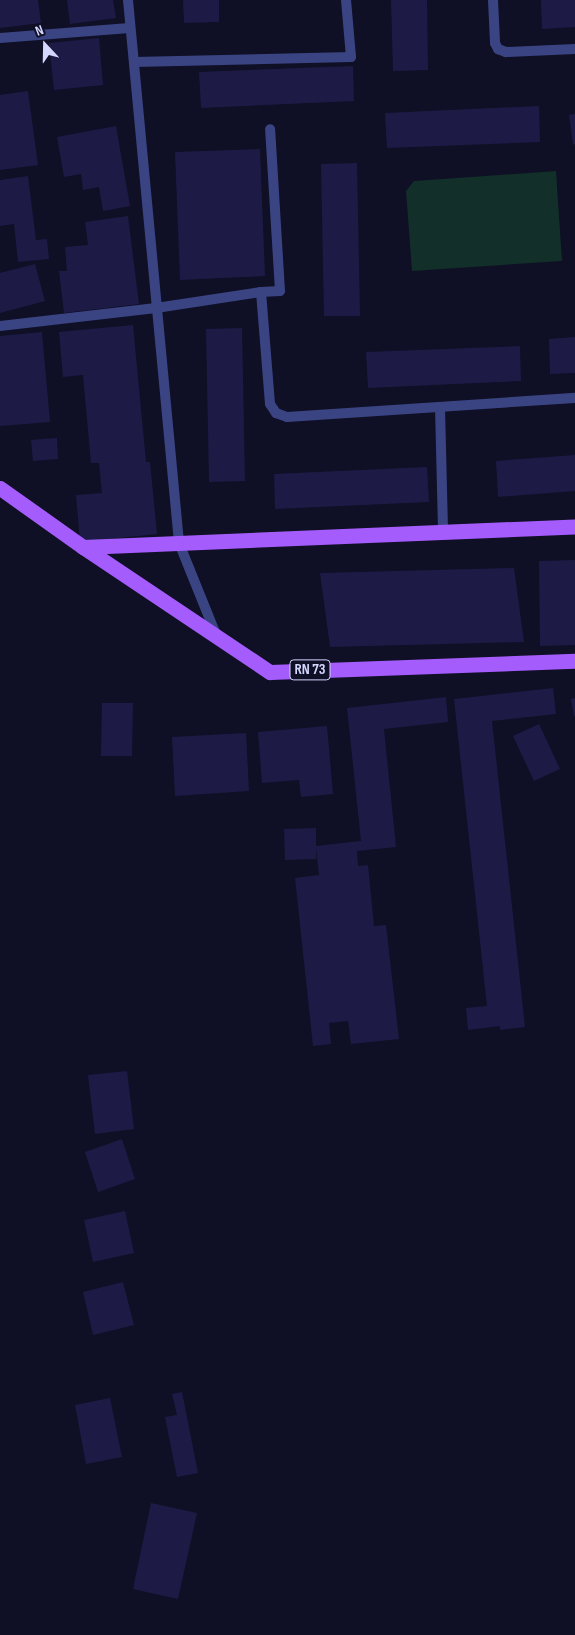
<!DOCTYPE html>
<html>
<head>
<meta charset="utf-8">
<style>
	body { margin:0 }
	#map { position:relative; width:575px; height:1635px; overflow:hidden; background:#0f0f25; font-family:"Sofia Sans Condensed",sans-serif }
	div>[style] { position:absolute }
	[style*='--x'] { left:calc(var(--x)*1px); top:calc(var(--y)*1px); width:calc(var(--w)*1px); rotate:calc(var(--a)*1deg) }
	.green>* { inset:0; background:#122f29 }
	.building>* { inset:0; background:#1d1b46 }
	.lane>* { height:10px; margin:-5px; padding:0 5px; transform-origin:5px; border-radius:5px; background:#3b4483 }
	.street>* { height:10px; margin:-5px; padding:0 5px; transform-origin:5px; border-radius:5px; background:#3b4483 }
	.primary>* { height:15px; margin:-7.5px; padding:0 7.5px; transform-origin:7.5px; border-radius:7.5px; background:#a55cfd }
	span { translate:-50% -50%; white-space:nowrap; text-align:center; line-height:1.15; -webkit-text-stroke:4px #0f0f25; paint-order:stroke }
	.shield-label span { padding:1px 4px; background:#0f0f25; border:1px solid; border-radius:4px; -webkit-text-stroke-width:0 }
	.shield-label { font-size:15px; color:#d4d6fe; font-weight:700 }
	.north { position:absolute; left:20px; top:20px; width:50px; height:50px; -webkit-text-stroke:4px #0f0f25; paint-order:stroke; rotate:339deg; font-size:14px; font-weight:700; line-height:20px; text-align:center; color:#d4d6fe }
	.north::after { content:''; display:block; margin:auto; width:18px; height:22px; background:#d4d6fe; clip-path:polygon(50% 0,100% 100%,50% 72%,0 100%) }
</style>
</head>
<body>
<div id="map">
	<div class="green">
		<div style="clip-path:polygon(556px 171px,562px 261px,412px 271px,406px 191px,414px 181px)"></div>
	</div>
	<div class="building">
		<div style="clip-path:polygon(0 0,38px 0,41px 23px,0 28px)"></div>
		<div style="clip-path:polygon(67px 0,113px 0,116px 18px,70px 24px)"></div>
		<div style="clip-path:polygon(183px 0,219px 0,219px 22px,184px 23px)"></div>
		<div style="clip-path:polygon(391px 0,427px 0,428px 70px,393px 71px)"></div>
		<div style="clip-path:polygon(541px 0,575px 0,575px 27px,542px 29px)"></div>
		<div style="clip-path:polygon(99px 38px,103px 85px,54px 90px,49px 43px)"></div>
		<div style="clip-path:polygon(353px 66px,354px 101px,201px 108px,199px 72px)"></div>
		<div style="clip-path:polygon(28px 91px,38px 165px,0 170px,0 95px)"></div>
		<div style="clip-path:polygon(539px 106px,540px 142px,387px 148px,385px 113px)"></div>
		<div style="clip-path:polygon(575px 114px,575px 144px,573px 145px,569px 115px)"></div>
		<div style="clip-path:polygon(116px 126px,130px 206px,103px 211px,99px 187px,83px 190px,81px 174px,64px 177px,57px 137px)"></div>
		<div style="clip-path:polygon(260px 149px,265px 276px,180px 280px,175px 152px)"></div>
		<div style="clip-path:polygon(357px 163px,360px 316px,324px 316px,321px 164px)"></div>
		<div style="clip-path:polygon(28px 176px,36px 240px,47px 239px,49px 259px,18px 262px,14px 224px,0 226px,0 180px)"></div>
		<div style="clip-path:polygon(128px 216px,139px 304px,64px 313px,59px 271px,67px 271px,65px 247px,88px 245px,85px 222px)"></div>
		<div style="clip-path:polygon(35px 264px,45px 301px,0 313px,0 273px)"></div>
		<div style="clip-path:polygon(133px 325px,146px 462px,150px 462px,157px 534px,80px 542px,76px 495px,102px 493px,99px 463px,91px 463px,83px 375px,63px 377px,59px 332px)"></div>
		<div style="clip-path:polygon(242px 328px,245px 481px,209px 482px,206px 329px)"></div>
		<div style="clip-path:polygon(42px 332px,50px 422px,0 426px,0 336px)"></div>
		<div style="clip-path:polygon(575px 337px,575px 373px,550px 374px,549px 339px)"></div>
		<div style="clip-path:polygon(520px 346px,521px 381px,368px 388px,366px 352px)"></div>
		<div style="clip-path:polygon(57px 438px,58px 459px,33px 461px,31px 440px)"></div>
		<div style="clip-path:polygon(575px 455px,575px 491px,498px 497px,496px 461px)"></div>
		<div style="clip-path:polygon(427px 467px,429px 502px,275px 509px,274px 474px)"></div>
		<div style="clip-path:polygon(575px 560px,575px 645px,540px 646px,539px 561px)"></div>
		<div style="clip-path:polygon(514px 568px,524px 642px,330px 647px,320px 573px)"></div>
		<div style="clip-path:polygon(553px 688px,556px 714px,492px 721px,525px 1027px,500px 1030px,500px 1026px,468px 1030px,466px 1008px,487px 1006px,454px 699px)"></div>
		<div style="clip-path:polygon(446px 697px,448px 722px,384px 729px,396px 847px,357px 851px,358px 866px,368px 865px,374px 926px,386px 925px,399px 1039px,351px 1044px,348px 1021px,329px 1023px,331px 1044px,313px 1046px,295px 878px,319px 875px,316px 849px,316px 859px,285px 860px,284px 829px,316px 828px,316px 846px,361px 841px,347px 708px)"></div>
		<div style="clip-path:polygon(575px 698px,575px 716px,574px 716px,571px 699px)"></div>
		<div style="clip-path:polygon(102px 703px,133px 703px,132px 756px,101px 756px)"></div>
		<div style="clip-path:polygon(539px 724px,560px 769px,534px 781px,513px 736px)"></div>
		<div style="clip-path:polygon(327px 726px,333px 794px,301px 797px,299px 780px,262px 783px,258px 732px)"></div>
		<div style="clip-path:polygon(246px 733px,249px 791px,175px 796px,172px 737px)"></div>
		<div style="clip-path:polygon(127px 1071px,134px 1129px,95px 1134px,88px 1075px)"></div>
		<div style="clip-path:polygon(122px 1139px,135px 1179px,98px 1192px,85px 1152px)"></div>
		<div style="clip-path:polygon(125px 1211px,134px 1253px,93px 1262px,84px 1220px)"></div>
		<div style="clip-path:polygon(123px 1282px,134px 1325px,93px 1335px,83px 1292px)"></div>
		<div style="clip-path:polygon(182px 1392px,198px 1473px,177px 1477px,165px 1417px,177px 1415px,172px 1394px)"></div>
		<div style="clip-path:polygon(110px 1398px,122px 1457px,86px 1464px,75px 1405px)"></div>
		<div style="clip-path:polygon(151px 1503px,197px 1513px,178px 1599px,133px 1589px)"></div>
	</div>
	<div class="lane">
		<div style="--x:493;--y:0;--w:43;--a:87.3"></div>
		<div style="--x:495;--y:43;--w:7;--a:63"></div>
		<div style="--x:498;--y:49;--w:9;--a:21"></div>
		<div style="--x:506;--y:52;--w:69;--a:-2.5"></div>
		<div style="--x:134;--y:62;--w:217;--a:-1.3"></div>
		<div style="--x:351;--y:57;--w:57;--a:-95"></div>
		<div style="--x:261;--y:292;--w:112;--a:85.4"></div>
		<div style="--x:270;--y:404;--w:11;--a:56"></div>
		<div style="--x:276;--y:413;--w:12;--a:20"></div>
		<div style="--x:287;--y:417;--w:289;--a:-3.8"></div>
		<div style="--x:156;--y:308;--w:106;--a:-8.7"></div>
		<div style="--x:261;--y:292;--w:19;--a:-3"></div>
		<div style="--x:280;--y:291;--w:162;--a:-93.5"></div>
		<div style="--x:440;--y:407;--w:124;--a:88.6"></div>
	</div>
	<div class="street">
		<div style="--x:128;--y:0;--w:545;--a:84.63"></div>
		<div style="--x:179;--y:543;--w:101;--a:68"></div>
		<div style="--x:0;--y:38;--w:130;--a:-4.4"></div>
		<div style="--x:0;--y:326;--w:157;--a:-6.6"></div>
	</div>
	<div class="primary">
		<div style="--x:0;--y:488;--w:102;--a:35.4"></div>
		<div style="--x:83;--y:547;--w:225;--a:33.8"></div>
		<div style="--x:270;--y:672;--w:305;--a:-2.1"></div>
		<div style="--x:83;--y:547;--w:492;--a:-2.4"></div>
	</div>
	<div class="shield-label">
		<span style="left:310px;top:670px">RN 73</span>
	</div>
	<div class="north">N</div>
</div>
</body>
</html>
